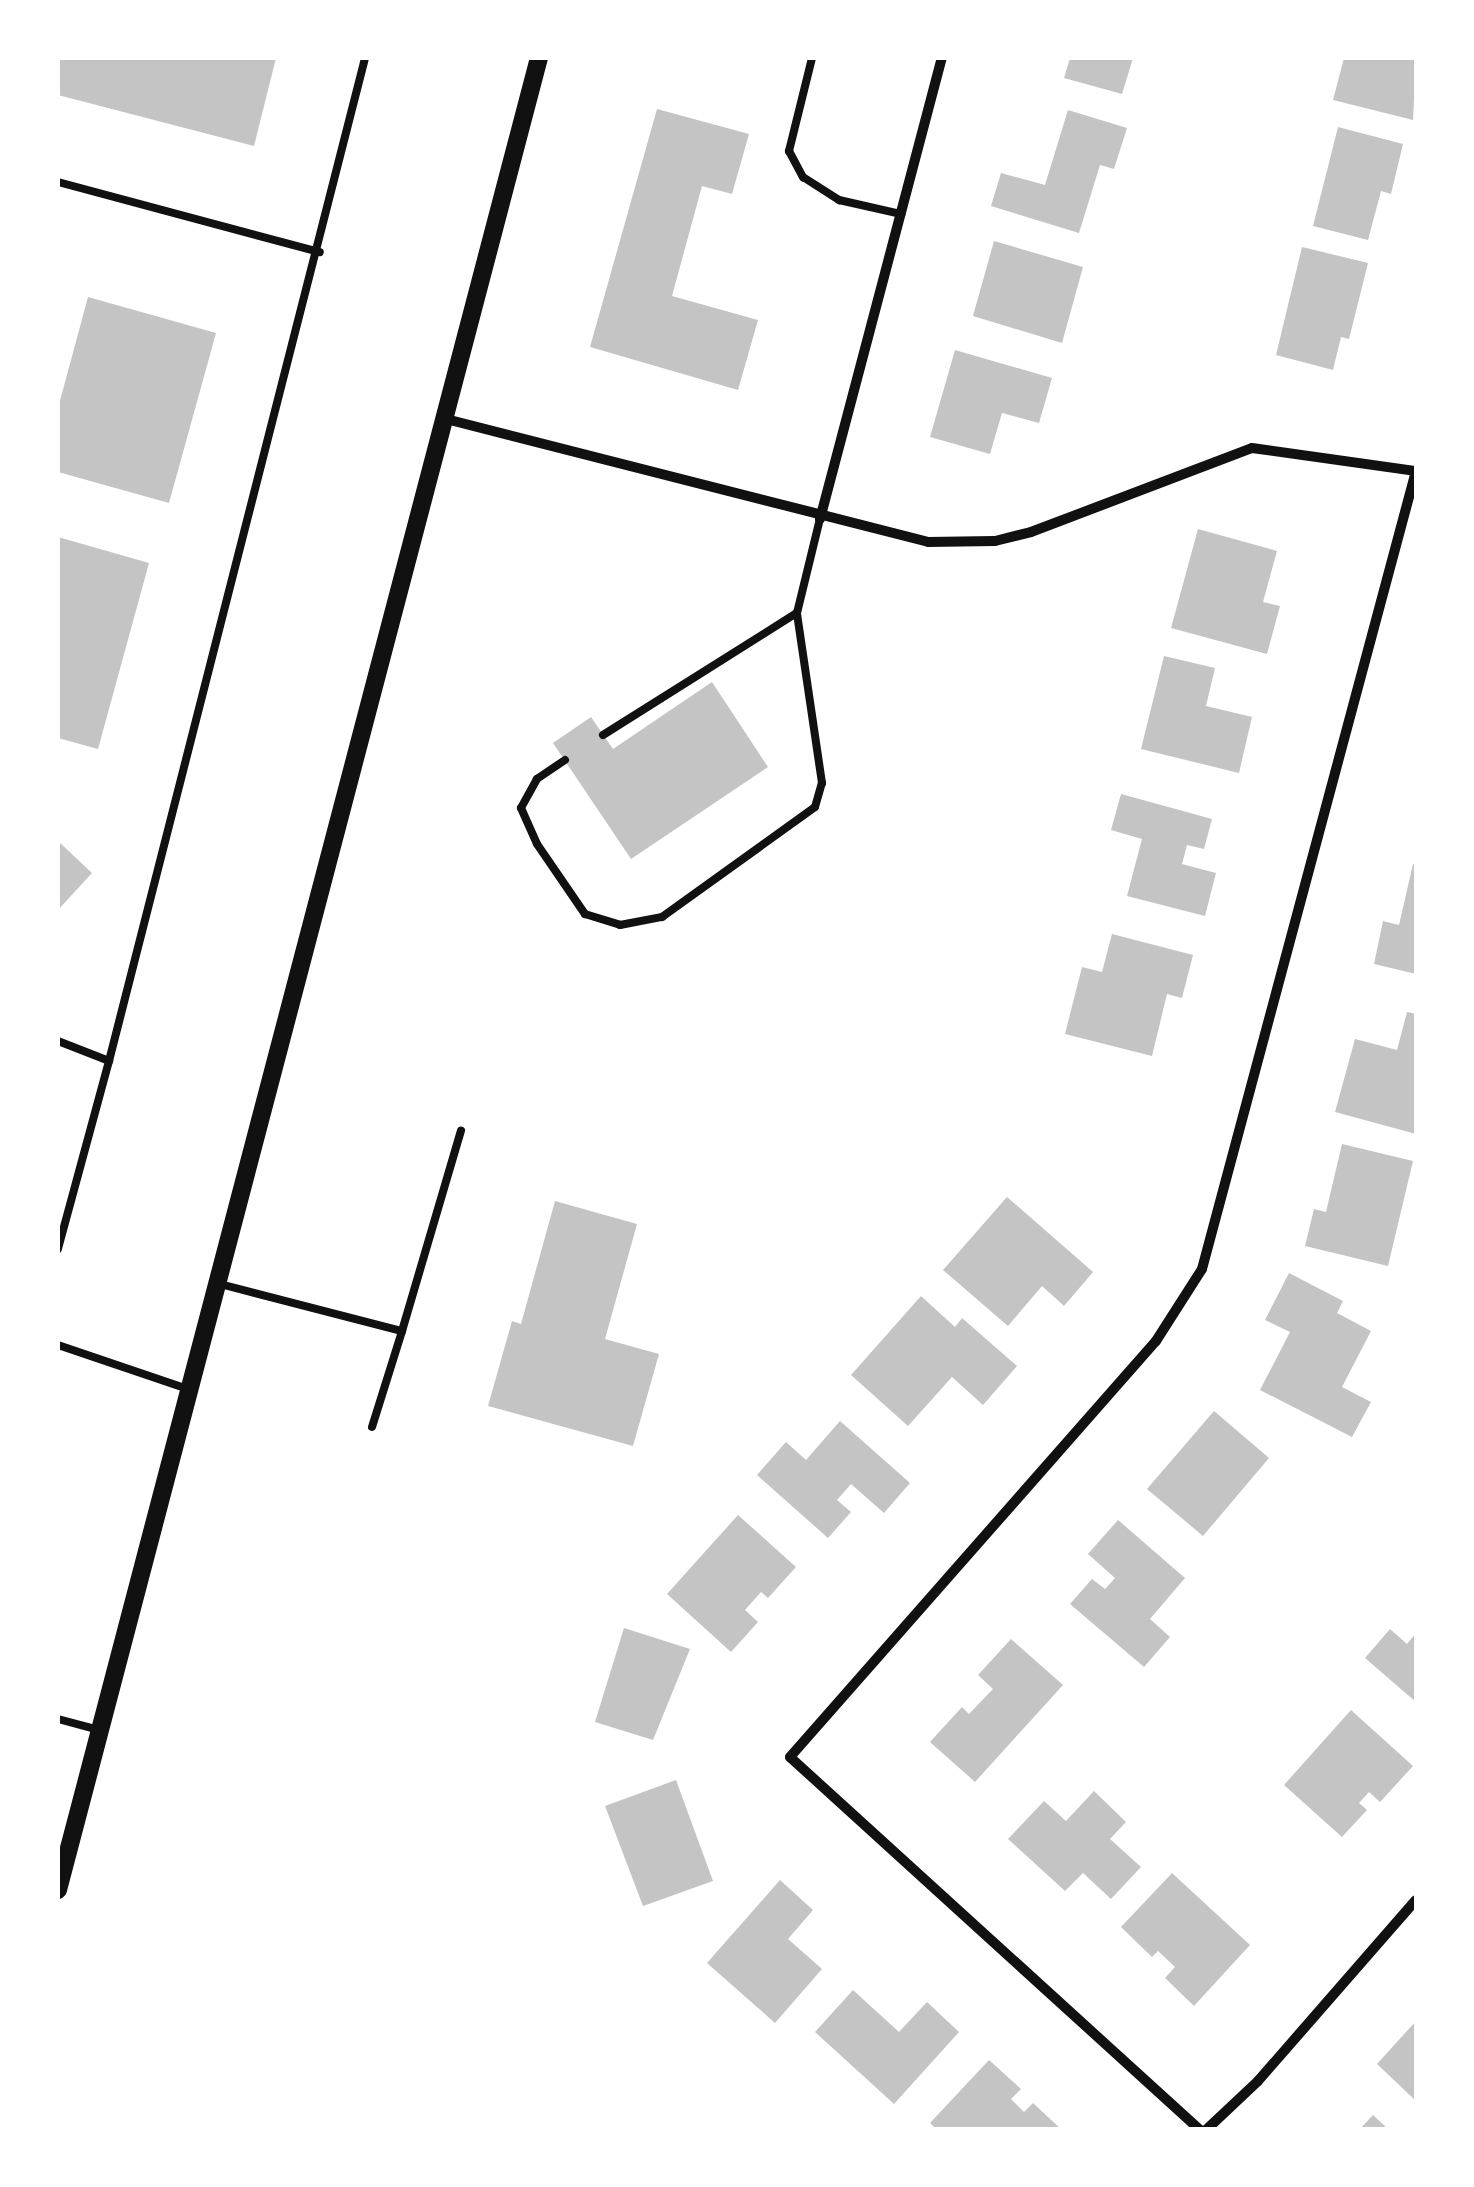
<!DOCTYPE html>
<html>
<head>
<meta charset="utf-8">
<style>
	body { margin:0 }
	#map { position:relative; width:1474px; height:2187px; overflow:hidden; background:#fff; font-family:"Golos Text",sans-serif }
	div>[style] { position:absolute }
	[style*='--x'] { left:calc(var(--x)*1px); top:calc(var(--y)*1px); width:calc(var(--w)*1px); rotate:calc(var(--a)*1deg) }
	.building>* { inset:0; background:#c4c4c4 }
	.service>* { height:8px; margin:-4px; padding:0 4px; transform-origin:4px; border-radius:4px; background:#111 }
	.minor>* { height:10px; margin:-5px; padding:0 5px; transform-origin:5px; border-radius:5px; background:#111 }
	.tertiary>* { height:18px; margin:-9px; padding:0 9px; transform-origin:9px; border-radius:9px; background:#111 }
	span { translate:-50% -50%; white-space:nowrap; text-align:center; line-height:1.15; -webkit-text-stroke:9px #fff; paint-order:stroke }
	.frame { position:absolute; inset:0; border:60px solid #fff; pointer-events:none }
</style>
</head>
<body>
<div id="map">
	<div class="building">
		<div style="clip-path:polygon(58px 58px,276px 58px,254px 146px,58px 95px)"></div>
		<div style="clip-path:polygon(1070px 58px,1133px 58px,1122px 94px,1064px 78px)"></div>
		<div style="clip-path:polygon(1344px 58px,1416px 58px,1413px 120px,1333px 100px)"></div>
		<div style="clip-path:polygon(657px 109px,749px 134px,732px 194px,702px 186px,672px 296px,758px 320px,738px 390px,590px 347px)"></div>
		<div style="clip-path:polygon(1068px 110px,1127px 128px,1114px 169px,1100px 165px,1079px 233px,991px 206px,1001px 173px,1045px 185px)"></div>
		<div style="clip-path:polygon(1338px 127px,1403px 144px,1391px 194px,1381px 191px,1368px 240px,1313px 226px)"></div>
		<div style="clip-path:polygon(994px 241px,1083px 267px,1062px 343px,973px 316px)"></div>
		<div style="clip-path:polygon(1302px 247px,1368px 263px,1349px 339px,1341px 337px,1333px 370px,1276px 355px)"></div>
		<div style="clip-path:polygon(88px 297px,216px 333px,169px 503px,58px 472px,58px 408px)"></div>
		<div style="clip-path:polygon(955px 350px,1052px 378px,1039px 423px,1002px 413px,990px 454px,930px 437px)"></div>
		<div style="clip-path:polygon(1198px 529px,1277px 551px,1263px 602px,1280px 606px,1267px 654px,1171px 628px)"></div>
		<div style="clip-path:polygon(58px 537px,149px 563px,98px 749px,58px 738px)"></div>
		<div style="clip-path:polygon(1164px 656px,1215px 668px,1206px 706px,1252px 717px,1239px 773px,1141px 749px)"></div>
		<div style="clip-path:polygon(712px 682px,768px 767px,631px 859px,553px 743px,591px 717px,613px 749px)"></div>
		<div style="clip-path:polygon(1121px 794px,1212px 819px,1204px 849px,1187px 845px,1182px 864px,1216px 873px,1205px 916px,1127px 896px,1142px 839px,1111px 830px)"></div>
		<div style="clip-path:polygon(58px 841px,92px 873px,58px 910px)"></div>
		<div style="clip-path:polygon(1413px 864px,1416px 865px,1416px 974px,1374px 964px,1383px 921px,1399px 925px)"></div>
		<div style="clip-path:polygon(1112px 934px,1193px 955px,1182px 998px,1167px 994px,1152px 1056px,1065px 1034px,1082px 967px,1102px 972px)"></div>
		<div style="clip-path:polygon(1407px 1012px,1416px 1014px,1416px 1134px,1335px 1112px,1355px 1039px,1397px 1050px)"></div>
		<div style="clip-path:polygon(1342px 1144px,1413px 1161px,1388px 1266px,1305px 1246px,1314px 1209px,1326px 1212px)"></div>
		<div style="clip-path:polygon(1007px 1197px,1093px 1272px,1064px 1306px,1042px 1286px,1008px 1326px,943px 1270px)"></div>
		<div style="clip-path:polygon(555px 1201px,637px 1224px,605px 1339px,659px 1354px,633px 1446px,488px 1406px,512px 1321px,521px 1324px)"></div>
		<div style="clip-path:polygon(1289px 1273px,1343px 1301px,1337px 1313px,1371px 1331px,1342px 1387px,1371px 1402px,1352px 1437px,1260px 1390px,1290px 1332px,1265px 1320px)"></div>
		<div style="clip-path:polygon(921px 1296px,955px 1327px,962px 1318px,1017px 1366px,983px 1405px,952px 1377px,908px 1426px,851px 1375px)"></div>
		<div style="clip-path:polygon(1214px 1411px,1269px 1458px,1203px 1536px,1147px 1489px)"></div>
		<div style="clip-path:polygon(840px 1421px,910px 1483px,884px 1513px,851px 1484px,837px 1500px,851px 1512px,828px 1538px,757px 1475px,786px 1442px,806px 1460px)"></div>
		<div style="clip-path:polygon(738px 1515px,796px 1567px,768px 1598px,761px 1592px,745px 1610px,758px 1622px,731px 1652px,667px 1594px)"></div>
		<div style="clip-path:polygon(1118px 1520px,1185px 1578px,1150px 1619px,1170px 1637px,1144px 1667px,1070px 1604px,1092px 1579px,1105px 1589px,1115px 1578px,1088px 1554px)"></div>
		<div style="clip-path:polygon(624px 1628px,690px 1649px,653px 1740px,595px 1722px)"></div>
		<div style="clip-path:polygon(1390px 1629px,1407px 1644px,1416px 1633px,1416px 1702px,1365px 1658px)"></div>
		<div style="clip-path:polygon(1011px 1639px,1063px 1685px,975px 1782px,930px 1742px,962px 1707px,969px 1714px,993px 1689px,978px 1675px)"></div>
		<div style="clip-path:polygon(1351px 1710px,1413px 1766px,1380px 1802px,1369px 1792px,1359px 1803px,1367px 1810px,1342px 1837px,1284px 1785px)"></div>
		<div style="clip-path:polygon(676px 1780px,713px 1881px,643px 1906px,605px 1806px)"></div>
		<div style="clip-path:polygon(1094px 1791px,1126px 1822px,1110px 1839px,1141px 1867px,1111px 1899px,1083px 1873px,1065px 1891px,1008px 1839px,1044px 1801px,1066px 1821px)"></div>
		<div style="clip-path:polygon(1172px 1873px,1250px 1945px,1194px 2006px,1165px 1978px,1175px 1967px,1158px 1951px,1152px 1957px,1121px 1927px)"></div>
		<div style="clip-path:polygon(780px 1880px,813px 1910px,788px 1939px,822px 1969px,775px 2023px,707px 1963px)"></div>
		<div style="clip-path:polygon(853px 1990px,899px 2032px,927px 2002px,959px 2032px,894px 2104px,815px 2032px)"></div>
		<div style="clip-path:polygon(1416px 2021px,1416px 2101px,1377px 2064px)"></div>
		<div style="clip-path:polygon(989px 2060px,1021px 2089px,1011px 2099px,1024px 2112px,1033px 2103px,1062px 2130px,937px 2130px,930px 2123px)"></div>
		<div style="clip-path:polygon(1373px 2115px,1389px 2130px,1359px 2130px)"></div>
	</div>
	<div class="service">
		<div style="--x:812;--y:58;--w:96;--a:103.9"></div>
		<div style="--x:789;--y:151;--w:30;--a:62"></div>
		<div style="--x:803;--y:177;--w:43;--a:32.6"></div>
		<div style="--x:839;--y:200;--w:64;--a:12.7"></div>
		<div style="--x:58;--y:182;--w:271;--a:15"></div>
		<div style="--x:603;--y:735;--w:229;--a:-32.2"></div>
		<div style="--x:797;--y:613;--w:97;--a:-76.3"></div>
		<div style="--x:565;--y:760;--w:34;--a:146"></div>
		<div style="--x:537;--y:779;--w:33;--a:119"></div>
		<div style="--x:521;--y:808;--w:39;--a:66"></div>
		<div style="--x:537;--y:844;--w:85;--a:55.6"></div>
		<div style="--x:585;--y:914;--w:37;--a:17"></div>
		<div style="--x:620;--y:925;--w:43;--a:-10.8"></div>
		<div style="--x:662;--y:917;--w:188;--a:-35.7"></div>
		<div style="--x:815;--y:807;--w:25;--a:-74"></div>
		<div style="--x:822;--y:783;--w:172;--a:-98.4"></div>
		<div style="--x:58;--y:1041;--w:55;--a:21.4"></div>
		<div style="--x:109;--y:1061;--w:195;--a:105.2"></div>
		<div style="--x:109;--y:1061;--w:1035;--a:-75.68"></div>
		<div style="--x:220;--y:1284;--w:188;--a:14.5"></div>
		<div style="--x:402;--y:1331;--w:209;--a:-73.6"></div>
		<div style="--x:58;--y:1345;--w:137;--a:18.7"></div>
		<div style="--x:372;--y:1427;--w:101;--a:-72.6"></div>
		<div style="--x:58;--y:1719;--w:42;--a:15"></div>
	</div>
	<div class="minor">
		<div style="--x:446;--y:419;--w:497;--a:14.3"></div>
		<div style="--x:928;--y:542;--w:67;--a:-0.9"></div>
		<div style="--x:995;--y:541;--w:37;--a:-14"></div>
		<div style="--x:1031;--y:532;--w:236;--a:-20.8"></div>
		<div style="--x:1252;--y:448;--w:166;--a:8"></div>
		<div style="--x:820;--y:519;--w:477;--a:-75.2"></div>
		<div style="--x:1200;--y:2130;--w:554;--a:-137.71"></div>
		<div style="--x:790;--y:1757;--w:554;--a:-48.66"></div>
		<div style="--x:1156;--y:1341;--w:85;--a:-57.4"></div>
		<div style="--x:1202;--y:1269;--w:826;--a:-74.99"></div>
		<div style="--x:1206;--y:2130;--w:71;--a:-43.3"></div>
		<div style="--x:1258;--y:2081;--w:240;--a:-48.9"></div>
	</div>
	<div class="tertiary">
		<div style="--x:58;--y:1890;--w:1894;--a:-75.29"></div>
	</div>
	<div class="frame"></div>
</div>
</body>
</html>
